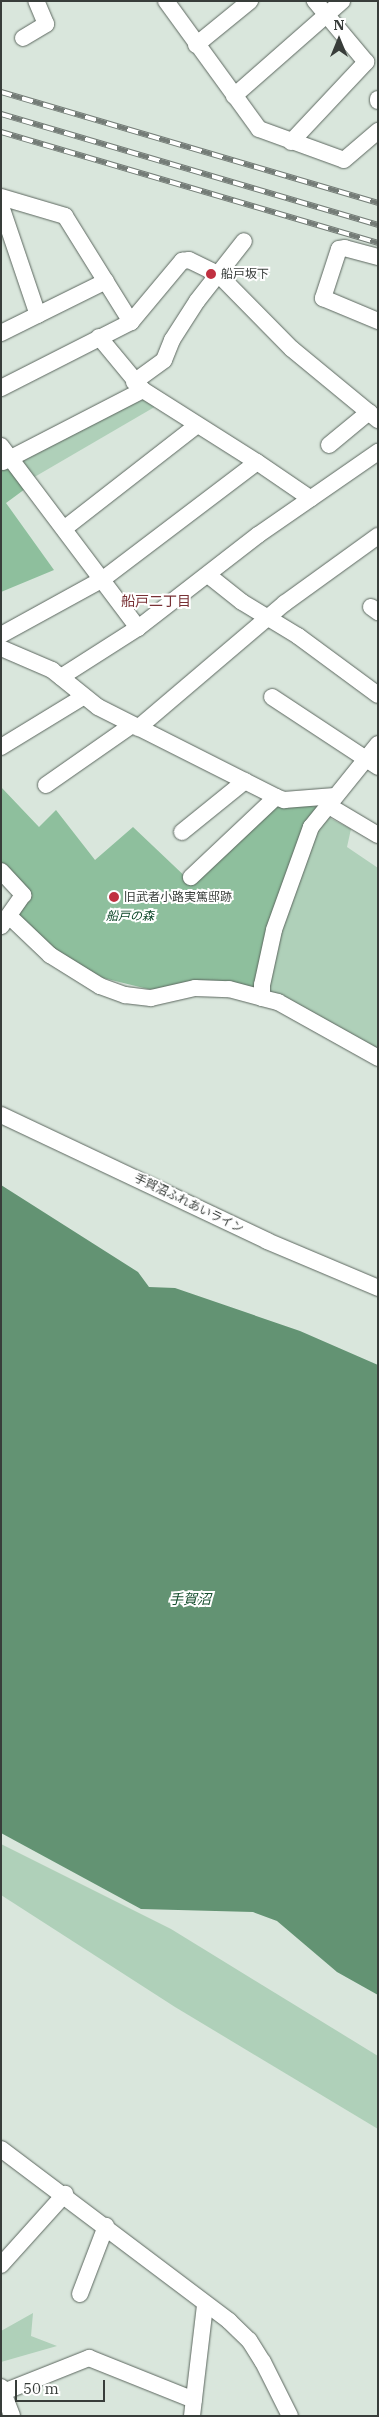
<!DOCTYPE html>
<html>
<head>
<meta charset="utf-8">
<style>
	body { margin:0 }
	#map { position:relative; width:379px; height:2417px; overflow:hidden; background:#d9e6dc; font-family:"IBM Plex Serif","Noto Sans JP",serif }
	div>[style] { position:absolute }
	.green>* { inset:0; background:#afd0b9 }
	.forest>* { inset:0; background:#8ebf9d }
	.water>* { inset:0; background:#639373 }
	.roads { filter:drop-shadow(0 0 1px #5c675f) drop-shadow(0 0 1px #5c675f) }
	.minor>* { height:16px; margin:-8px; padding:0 8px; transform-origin:8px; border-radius:8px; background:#fff }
	.rail>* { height:5.5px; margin-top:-2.75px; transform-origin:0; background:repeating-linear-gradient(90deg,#fff 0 11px,#747c77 0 22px); box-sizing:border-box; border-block:1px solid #747c77 }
	.dots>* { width:14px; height:14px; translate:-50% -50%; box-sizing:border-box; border:2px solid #fff; border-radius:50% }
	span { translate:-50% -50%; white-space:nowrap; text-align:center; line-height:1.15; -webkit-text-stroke:4px #fff; paint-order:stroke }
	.poi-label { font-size:12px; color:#383d3a }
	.left { translate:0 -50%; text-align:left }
	.park-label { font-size:12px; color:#0b4627; font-style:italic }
	.street-label { font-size:12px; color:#383d3a }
	.neighbourhood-label { font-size:14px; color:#783134 }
	.water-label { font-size:14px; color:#144d2d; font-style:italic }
	.frame { position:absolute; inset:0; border:2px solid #383d3a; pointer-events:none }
	.north { position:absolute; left:314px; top:15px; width:50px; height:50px; -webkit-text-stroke:4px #fff; paint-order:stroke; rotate:0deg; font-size:14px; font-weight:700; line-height:20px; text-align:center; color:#383d3a }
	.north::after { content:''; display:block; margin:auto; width:18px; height:22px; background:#383d3a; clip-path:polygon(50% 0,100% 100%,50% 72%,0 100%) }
	.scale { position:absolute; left:15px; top:2380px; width:90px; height:22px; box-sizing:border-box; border:2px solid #383d3a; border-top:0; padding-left:6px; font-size:15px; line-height:18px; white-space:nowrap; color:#383d3a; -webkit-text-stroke:4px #fff; paint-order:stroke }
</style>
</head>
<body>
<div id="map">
	<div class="green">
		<div style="clip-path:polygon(143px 394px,158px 405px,31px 479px,16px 460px)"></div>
		<div style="clip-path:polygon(328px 817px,351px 829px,347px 847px,378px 868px,378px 1052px,267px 995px,278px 931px,317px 830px)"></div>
		<div style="clip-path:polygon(1px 1844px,171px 1929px,378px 2056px,378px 2129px,175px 2007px,1px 1895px)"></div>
		<div style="clip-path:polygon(33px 2313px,31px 2336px,57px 2346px,1px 2362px,1px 2331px)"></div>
	</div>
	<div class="forest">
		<div style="clip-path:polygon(7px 467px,25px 489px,6px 503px,54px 570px,1px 592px,1px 469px)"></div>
		<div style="clip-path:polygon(1px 787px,39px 827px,56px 810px,95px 860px,133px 827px,192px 883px,279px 803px,322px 807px,254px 989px,148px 989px,103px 978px,56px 952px,17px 917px,28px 892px,1px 869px)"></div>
	</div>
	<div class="water">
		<div style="clip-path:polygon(1px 1185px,138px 1272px,149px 1287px,175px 1288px,300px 1331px,378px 1365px,378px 1995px,337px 1972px,277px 1921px,253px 1912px,141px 1909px,1px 1833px)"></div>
	</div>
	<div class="roads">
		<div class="minor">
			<div style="left:166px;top:1px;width:158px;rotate:54deg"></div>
			<div style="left:259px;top:129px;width:90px;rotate:20deg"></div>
			<div style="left:344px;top:160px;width:45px;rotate:-40.5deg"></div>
			<div style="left:23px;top:38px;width:27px;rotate:-31deg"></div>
			<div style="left:46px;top:24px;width:25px;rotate:-113deg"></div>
			<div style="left:196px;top:45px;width:70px;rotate:-39.2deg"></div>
			<div style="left:234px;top:96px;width:144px;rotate:-41.3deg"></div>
			<div style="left:378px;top:99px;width:2px;rotate:90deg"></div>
			<div style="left:291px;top:142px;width:110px;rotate:-46.8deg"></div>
			<div style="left:366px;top:62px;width:80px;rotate:-129.9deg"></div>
			<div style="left:1px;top:197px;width:67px;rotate:16.5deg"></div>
			<div style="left:65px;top:216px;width:125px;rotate:58.1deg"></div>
			<div style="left:1px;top:206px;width:115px;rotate:71.3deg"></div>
			<div style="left:378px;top:257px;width:34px;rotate:-165deg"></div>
			<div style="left:345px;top:248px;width:6px;rotate:171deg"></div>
			<div style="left:339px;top:249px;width:52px;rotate:108.1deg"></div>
			<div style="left:323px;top:298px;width:60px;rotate:22.7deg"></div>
			<div style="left:1px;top:333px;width:117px;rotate:-26.3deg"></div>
			<div style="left:99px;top:337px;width:69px;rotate:50.3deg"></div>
			<div style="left:143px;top:390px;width:135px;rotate:32.3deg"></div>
			<div style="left:134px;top:382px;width:37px;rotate:-36deg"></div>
			<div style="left:164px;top:360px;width:22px;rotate:-68deg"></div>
			<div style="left:172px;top:340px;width:46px;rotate:-57.3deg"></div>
			<div style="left:197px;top:301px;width:76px;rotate:-51.9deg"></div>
			<div style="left:1px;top:388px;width:146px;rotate:-26.9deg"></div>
			<div style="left:131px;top:322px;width:80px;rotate:-50.1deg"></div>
			<div style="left:182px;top:261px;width:7px;rotate:-8deg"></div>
			<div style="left:189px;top:260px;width:32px;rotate:26deg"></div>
			<div style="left:218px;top:274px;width:105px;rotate:45.4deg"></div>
			<div style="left:292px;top:349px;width:112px;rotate:39.5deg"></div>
			<div style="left:329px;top:445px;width:52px;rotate:-39.5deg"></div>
			<div style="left:1px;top:446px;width:228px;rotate:53deg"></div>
			<div style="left:3px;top:462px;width:157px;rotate:-27.2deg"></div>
			<div style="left:65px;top:528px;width:166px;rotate:-37.9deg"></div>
			<div style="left:208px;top:575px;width:43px;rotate:38.5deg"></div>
			<div style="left:242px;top:602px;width:66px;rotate:31.3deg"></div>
			<div style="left:298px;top:636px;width:99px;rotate:36.4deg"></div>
			<div style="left:371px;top:607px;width:9px;rotate:36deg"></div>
			<div style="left:1px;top:635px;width:116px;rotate:-28.8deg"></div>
			<div style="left:103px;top:579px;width:193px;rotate:-37.2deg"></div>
			<div style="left:257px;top:462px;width:65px;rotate:34.4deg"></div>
			<div style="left:1px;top:648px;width:56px;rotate:23.3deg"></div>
			<div style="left:52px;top:670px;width:59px;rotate:38.8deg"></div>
			<div style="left:98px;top:707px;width:199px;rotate:26.8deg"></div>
			<div style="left:276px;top:797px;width:117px;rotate:136.7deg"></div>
			<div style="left:61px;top:677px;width:91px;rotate:-32.5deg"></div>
			<div style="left:138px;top:628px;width:152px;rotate:-37.8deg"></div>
			<div style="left:258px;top:535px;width:146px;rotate:-34.7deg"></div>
			<div style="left:272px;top:697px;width:127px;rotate:33.4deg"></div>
			<div style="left:138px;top:728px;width:193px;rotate:-40.4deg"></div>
			<div style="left:285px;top:603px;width:115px;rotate:-35.8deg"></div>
			<div style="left:378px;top:744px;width:107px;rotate:128.9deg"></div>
			<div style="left:311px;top:827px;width:109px;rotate:109.8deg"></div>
			<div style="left:274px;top:930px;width:56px;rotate:102.3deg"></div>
			<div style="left:262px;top:985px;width:13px;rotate:90deg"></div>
			<div style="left:262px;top:998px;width:16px;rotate:14deg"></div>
			<div style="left:278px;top:1002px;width:115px;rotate:29.2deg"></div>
			<div style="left:1px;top:747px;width:96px;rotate:-31.4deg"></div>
			<div style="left:46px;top:785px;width:105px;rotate:-34.9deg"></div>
			<div style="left:276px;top:797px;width:9px;rotate:21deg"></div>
			<div style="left:284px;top:800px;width:51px;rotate:-4.5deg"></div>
			<div style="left:329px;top:806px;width:57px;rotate:30.6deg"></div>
			<div style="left:182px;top:832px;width:81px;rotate:-39deg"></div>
			<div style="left:1px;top:871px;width:33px;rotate:47deg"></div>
			<div style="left:23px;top:895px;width:38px;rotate:125deg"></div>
			<div style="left:9px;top:916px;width:57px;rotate:43.6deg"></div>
			<div style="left:50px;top:955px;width:59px;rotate:31.8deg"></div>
			<div style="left:100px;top:986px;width:27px;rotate:20deg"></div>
			<div style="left:125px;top:995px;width:26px;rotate:7deg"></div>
			<div style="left:151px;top:998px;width:45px;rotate:-12.8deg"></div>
			<div style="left:195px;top:988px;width:34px;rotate:2deg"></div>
			<div style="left:229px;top:989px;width:34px;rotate:15deg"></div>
			<div style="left:1px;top:1115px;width:294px;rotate:25.3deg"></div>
			<div style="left:267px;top:1241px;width:121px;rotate:22.9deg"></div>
			<div style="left:1px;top:2149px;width:286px;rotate:37deg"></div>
			<div style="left:229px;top:2321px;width:28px;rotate:44deg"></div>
			<div style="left:249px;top:2340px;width:26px;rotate:58deg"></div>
			<div style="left:263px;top:2362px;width:60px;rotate:63.4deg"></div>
			<div style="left:1px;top:2265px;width:96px;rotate:-48deg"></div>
			<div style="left:80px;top:2294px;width:73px;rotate:-69.1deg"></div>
			<div style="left:1px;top:2387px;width:31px;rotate:69deg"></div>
			<div style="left:1px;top:2393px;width:95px;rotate:-21.7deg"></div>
			<div style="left:89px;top:2358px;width:113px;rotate:21.8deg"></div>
			<div style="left:192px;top:2416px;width:112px;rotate:-83.3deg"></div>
		</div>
	</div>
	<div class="rail">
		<div style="left:1px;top:92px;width:393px;rotate:16.4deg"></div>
		<div style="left:1px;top:114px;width:393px;rotate:16.4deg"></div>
		<div style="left:1px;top:132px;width:393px;rotate:16.4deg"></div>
	</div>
	<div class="dots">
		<div style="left:211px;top:274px;background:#c03040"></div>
		<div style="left:114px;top:897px;background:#c03040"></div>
	</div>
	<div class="poi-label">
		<span class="left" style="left:221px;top:274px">船戸坂下</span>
		<span class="left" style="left:124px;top:897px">旧武者小路実篤邸跡</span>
	</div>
	<div class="park-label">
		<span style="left:130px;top:916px">船戸の森</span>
	</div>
	<div class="street-label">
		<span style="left:189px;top:1203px;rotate:26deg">手賀沼ふれあいライン</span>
	</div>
	<div class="neighbourhood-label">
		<span style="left:156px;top:601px">船戸二丁目</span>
	</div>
	<div class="water-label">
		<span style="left:190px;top:1599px">手賀沼</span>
	</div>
	<div class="frame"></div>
	<div class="north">N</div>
	<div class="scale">50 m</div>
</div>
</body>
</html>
